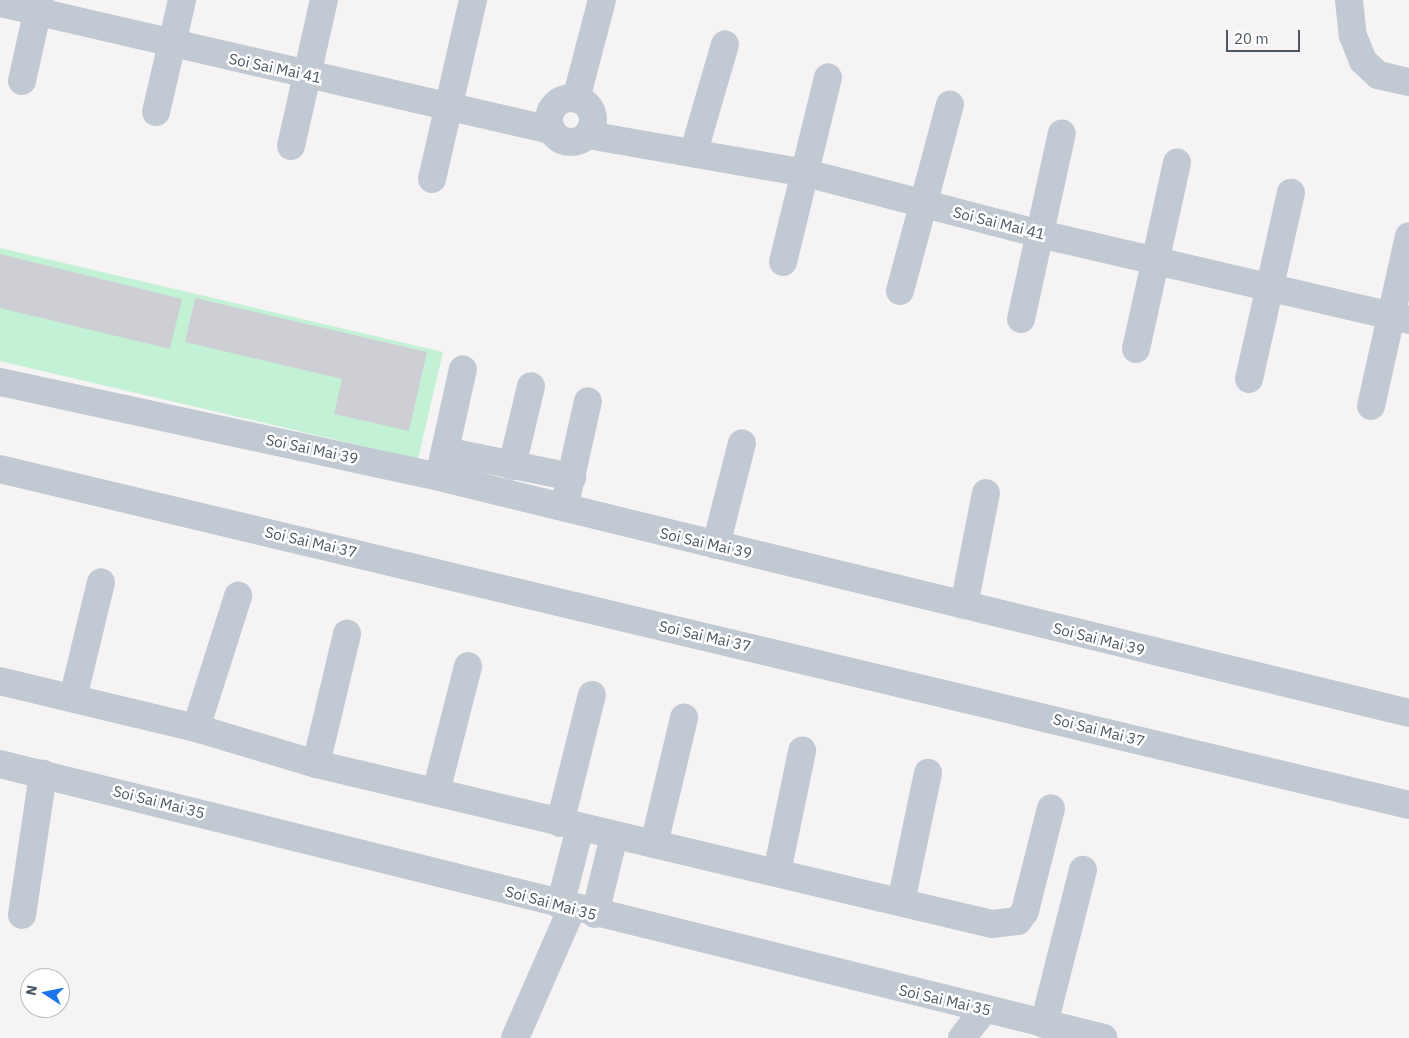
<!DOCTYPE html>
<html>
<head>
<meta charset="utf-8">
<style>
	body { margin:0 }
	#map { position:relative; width:1409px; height:1038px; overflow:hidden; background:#f5f3f3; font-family:"IBM Plex Sans",sans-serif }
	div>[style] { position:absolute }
	.green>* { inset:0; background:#c3f1d5 }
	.building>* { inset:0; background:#cdcfd5 }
	.minor>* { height:28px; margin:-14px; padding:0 14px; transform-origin:14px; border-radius:14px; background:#c1cad2 }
	.minor>.ring { margin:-14px; padding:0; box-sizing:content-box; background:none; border:28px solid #c1cad2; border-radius:50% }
	span { translate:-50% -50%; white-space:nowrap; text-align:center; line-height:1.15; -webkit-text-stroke:5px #fff; paint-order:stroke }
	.street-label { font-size:15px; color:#4a5661 }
	.north { position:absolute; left:20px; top:968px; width:50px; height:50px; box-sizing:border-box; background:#fff; border:1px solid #b7bbc0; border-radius:50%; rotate:281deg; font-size:14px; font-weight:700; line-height:20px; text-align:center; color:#4a5661 }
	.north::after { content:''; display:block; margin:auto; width:18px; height:22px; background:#1a73e8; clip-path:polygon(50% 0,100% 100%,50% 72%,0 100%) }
	.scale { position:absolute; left:1226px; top:30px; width:74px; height:22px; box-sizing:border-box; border:2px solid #4a5661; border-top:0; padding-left:6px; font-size:15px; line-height:18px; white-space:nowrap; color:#4a5661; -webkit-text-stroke:4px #fff; paint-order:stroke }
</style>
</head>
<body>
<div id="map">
	<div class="green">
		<div style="clip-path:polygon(0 248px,443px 352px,418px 459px,0 361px)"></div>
	</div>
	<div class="building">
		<div style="clip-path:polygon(0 254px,182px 299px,170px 349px,0 308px)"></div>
		<div style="clip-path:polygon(195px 298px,427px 352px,409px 431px,334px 414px,342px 379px,185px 342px)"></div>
	</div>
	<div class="minor">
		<div style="left:1349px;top:0;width:36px;rotate:84deg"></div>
		<div style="left:1353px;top:36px;width:27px;rotate:68deg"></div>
		<div style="left:1363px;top:61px;width:21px;rotate:43deg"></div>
		<div style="left:1378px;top:75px;width:32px;rotate:13deg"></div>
		<div style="left:0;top:3px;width:565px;rotate:12.98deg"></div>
		<div style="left:22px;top:81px;width:83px;rotate:-77.5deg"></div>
		<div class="ring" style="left:549px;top:98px;width:16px;height:16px"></div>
		<div style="left:576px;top:99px;width:102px;rotate:-75.3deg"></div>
		<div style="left:156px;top:112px;width:115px;rotate:-76.9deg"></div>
		<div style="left:588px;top:135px;width:221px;rotate:9.9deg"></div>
		<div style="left:806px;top:173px;width:242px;rotate:14.6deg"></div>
		<div style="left:1040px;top:234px;width:379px;rotate:13.1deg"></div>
		<div style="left:291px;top:146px;width:150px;rotate:-77.3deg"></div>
		<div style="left:694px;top:151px;width:111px;rotate:-73.8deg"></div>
		<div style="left:432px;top:179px;width:184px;rotate:-77.1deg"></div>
		<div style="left:783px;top:262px;width:190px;rotate:-76.3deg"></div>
		<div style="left:900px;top:291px;width:193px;rotate:-75deg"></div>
		<div style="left:1021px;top:319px;width:190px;rotate:-77.6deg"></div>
		<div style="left:1136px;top:349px;width:191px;rotate:-77.6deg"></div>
		<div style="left:1249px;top:379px;width:191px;rotate:-77.3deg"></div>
		<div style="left:0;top:382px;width:449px;rotate:12.2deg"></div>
		<div style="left:439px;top:477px;width:998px;rotate:13.67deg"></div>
		<div style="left:1371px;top:406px;width:174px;rotate:-77.4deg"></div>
		<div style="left:445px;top:451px;width:130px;rotate:11.6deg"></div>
		<div style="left:512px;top:466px;width:82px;rotate:-76.6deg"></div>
		<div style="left:441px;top:468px;width:101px;rotate:-77.5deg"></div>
		<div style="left:0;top:469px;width:1449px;rotate:13.41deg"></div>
		<div style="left:567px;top:495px;width:96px;rotate:-77.4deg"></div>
		<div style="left:716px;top:545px;width:105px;rotate:-75.7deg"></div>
		<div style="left:964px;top:605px;width:114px;rotate:-78.9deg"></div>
		<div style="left:0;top:681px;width:202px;rotate:13.5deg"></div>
		<div style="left:196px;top:728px;width:125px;rotate:16.7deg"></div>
		<div style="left:316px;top:764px;width:695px;rotate:13.32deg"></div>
		<div style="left:992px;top:924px;width:26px;rotate:-7deg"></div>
		<div style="left:1018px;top:921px;width:12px;rotate:-55deg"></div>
		<div style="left:1025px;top:911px;width:106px;rotate:-75.8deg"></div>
		<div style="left:73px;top:698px;width:119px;rotate:-76.4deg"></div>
		<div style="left:196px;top:728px;width:139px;rotate:-72.3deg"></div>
		<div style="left:0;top:764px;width:1137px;rotate:13.94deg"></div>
		<div style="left:316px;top:764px;width:134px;rotate:-76.6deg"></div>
		<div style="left:436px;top:792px;width:130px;rotate:-75.7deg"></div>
		<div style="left:560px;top:823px;width:132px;rotate:-76deg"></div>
		<div style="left:654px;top:844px;width:130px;rotate:-76.6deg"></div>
		<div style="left:777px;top:872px;width:124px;rotate:-78.3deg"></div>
		<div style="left:901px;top:902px;width:132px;rotate:-78.2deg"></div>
		<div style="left:560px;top:905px;width:80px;rotate:-75.4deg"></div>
		<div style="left:595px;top:914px;width:80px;rotate:-76.3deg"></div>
		<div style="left:22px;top:915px;width:143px;rotate:-81.5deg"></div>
		<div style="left:1044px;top:1024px;width:159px;rotate:-75.8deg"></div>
		<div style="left:515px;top:1038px;width:142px;rotate:-66.3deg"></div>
		<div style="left:962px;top:1038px;width:37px;rotate:-52deg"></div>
	</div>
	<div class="street-label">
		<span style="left:275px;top:68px;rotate:12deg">Soi Sai Mai 41</span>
		<span style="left:999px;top:223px;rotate:14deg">Soi Sai Mai 41</span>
		<span style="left:312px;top:449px;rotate:12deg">Soi Sai Mai 39</span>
		<span style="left:311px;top:542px;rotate:13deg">Soi Sai Mai 37</span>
		<span style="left:706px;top:543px;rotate:13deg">Soi Sai Mai 39</span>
		<span style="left:705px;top:636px;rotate:13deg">Soi Sai Mai 37</span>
		<span style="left:1099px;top:639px;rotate:14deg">Soi Sai Mai 39</span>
		<span style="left:1099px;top:730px;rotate:14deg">Soi Sai Mai 37</span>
		<span style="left:159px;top:802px;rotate:14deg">Soi Sai Mai 35</span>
		<span style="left:551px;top:903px;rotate:15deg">Soi Sai Mai 35</span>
		<span style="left:945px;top:1000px;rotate:13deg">Soi Sai Mai 35</span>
	</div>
	<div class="north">N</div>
	<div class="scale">20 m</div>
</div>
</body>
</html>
